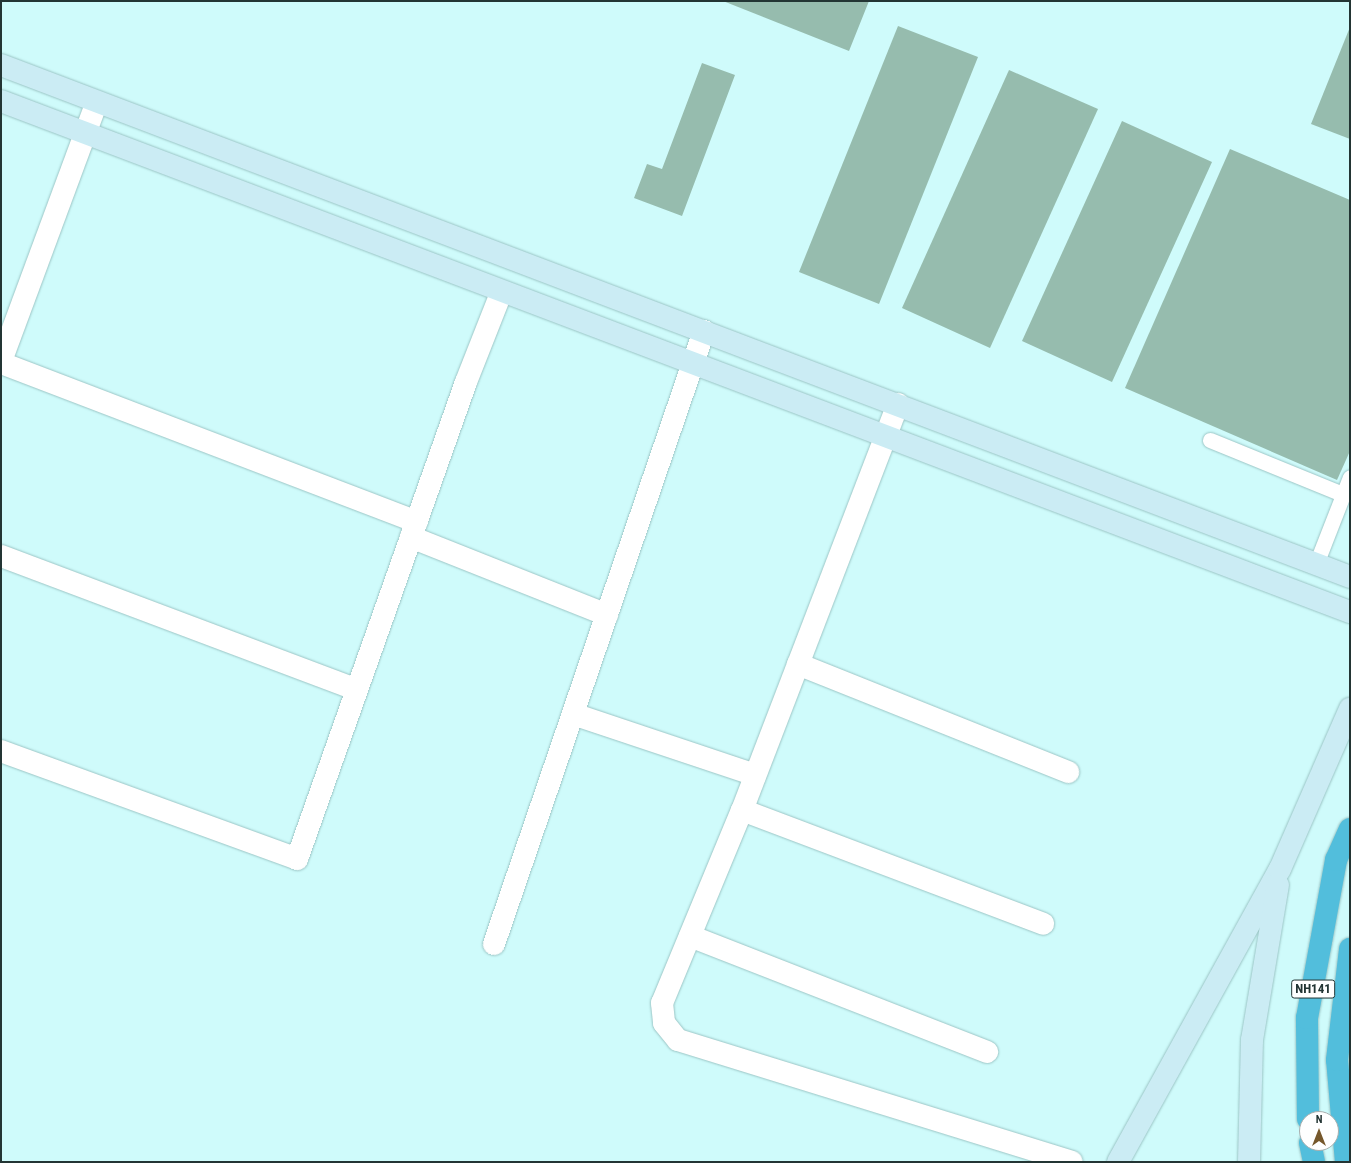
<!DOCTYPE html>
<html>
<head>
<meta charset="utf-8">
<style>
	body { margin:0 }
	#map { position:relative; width:1351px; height:1163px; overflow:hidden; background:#cffbfb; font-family:"Roboto Condensed",sans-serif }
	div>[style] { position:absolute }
	.building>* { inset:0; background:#96bcae }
	.roads { filter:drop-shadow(0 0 1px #9bc5c5) drop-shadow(0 0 1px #9bc5c5) }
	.lane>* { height:15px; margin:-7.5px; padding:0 7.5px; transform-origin:7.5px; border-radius:7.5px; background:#fff }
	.street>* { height:22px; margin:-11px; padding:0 11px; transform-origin:11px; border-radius:11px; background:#fff }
	.secondary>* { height:22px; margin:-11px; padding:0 11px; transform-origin:11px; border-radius:11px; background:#cbecf4 }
	.highway>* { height:22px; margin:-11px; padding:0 11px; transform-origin:11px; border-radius:11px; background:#52bedc }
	span { translate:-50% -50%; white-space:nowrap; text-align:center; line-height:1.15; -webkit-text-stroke:3px #fff; paint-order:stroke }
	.shield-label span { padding:1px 3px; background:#fff; border:1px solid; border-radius:3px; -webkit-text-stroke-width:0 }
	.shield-label { font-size:13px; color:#233534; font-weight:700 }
	.frame { position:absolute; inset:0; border:2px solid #233534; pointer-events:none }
	.north { position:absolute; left:1299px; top:1111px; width:40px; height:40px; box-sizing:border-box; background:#fff; border:1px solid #a7aeae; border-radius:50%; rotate:0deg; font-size:11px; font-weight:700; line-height:16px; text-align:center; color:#233534 }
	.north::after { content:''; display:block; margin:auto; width:14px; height:18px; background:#76582c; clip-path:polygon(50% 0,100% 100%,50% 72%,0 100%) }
</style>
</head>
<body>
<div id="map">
	<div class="building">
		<div style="clip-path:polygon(723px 1px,869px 1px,849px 51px)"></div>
		<div style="clip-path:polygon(898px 26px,978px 57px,879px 304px,799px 272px)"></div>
		<div style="clip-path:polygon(1350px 27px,1350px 139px,1311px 124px)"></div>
		<div style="clip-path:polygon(702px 63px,735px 75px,682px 216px,634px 198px,647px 164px,662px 169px)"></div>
		<div style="clip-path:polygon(1009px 70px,1098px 109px,990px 348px,902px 308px)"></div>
		<div style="clip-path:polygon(1122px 121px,1212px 162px,1112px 382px,1022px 341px)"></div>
		<div style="clip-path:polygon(1230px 149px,1350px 200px,1350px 451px,1337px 480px,1125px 388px)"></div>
	</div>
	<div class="roads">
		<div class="lane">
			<div style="left:1210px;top:440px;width:143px;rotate:22.2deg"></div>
			<div style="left:1316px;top:564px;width:93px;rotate:-68.7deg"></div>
		</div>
		<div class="street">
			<div style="left:1px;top:361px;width:276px;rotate:-69.7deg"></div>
			<div style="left:1px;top:363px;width:445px;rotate:20.9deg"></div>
			<div style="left:898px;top:404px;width:435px;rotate:111deg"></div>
			<div style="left:742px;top:810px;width:209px;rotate:112.5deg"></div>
			<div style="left:662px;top:1003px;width:20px;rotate:84deg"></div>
			<div style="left:664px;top:1023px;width:22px;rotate:51deg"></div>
			<div style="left:678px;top:1040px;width:412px;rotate:17.2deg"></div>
			<div style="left:411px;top:537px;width:211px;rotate:21.7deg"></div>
			<div style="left:1px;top:556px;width:380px;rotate:20.6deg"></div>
			<div style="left:798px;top:664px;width:291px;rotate:21.8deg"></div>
			<div style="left:573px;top:714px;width:192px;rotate:18.5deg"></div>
			<div style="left:1px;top:751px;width:315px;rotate:20deg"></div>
			<div style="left:297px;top:859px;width:506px;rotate:-70.49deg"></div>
			<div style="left:466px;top:382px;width:96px;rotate:-68.5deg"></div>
			<div style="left:742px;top:810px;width:322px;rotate:20.7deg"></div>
			<div style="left:690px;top:936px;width:319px;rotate:21.3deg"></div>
			<div style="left:494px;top:944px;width:648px;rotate:-71.09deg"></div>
		</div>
		<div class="secondary">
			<div style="left:1px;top:65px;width:1443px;rotate:20.78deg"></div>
			<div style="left:1px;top:101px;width:1443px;rotate:20.75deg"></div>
			<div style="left:1118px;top:1162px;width:335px;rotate:-61.1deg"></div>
			<div style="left:1280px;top:869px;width:175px;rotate:-66.4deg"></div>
			<div style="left:1249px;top:1162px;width:122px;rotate:-88.6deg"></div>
			<div style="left:1252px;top:1040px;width:157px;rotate:-80.5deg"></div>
		</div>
		<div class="highway">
			<div style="left:1308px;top:1119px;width:101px;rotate:-90.6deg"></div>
			<div style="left:1307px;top:1018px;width:161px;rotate:-79.6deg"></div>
			<div style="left:1336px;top:860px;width:34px;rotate:-66deg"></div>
			<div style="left:1310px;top:1143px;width:19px;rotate:78deg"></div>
			<div style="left:1346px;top:1162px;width:102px;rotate:-95deg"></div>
			<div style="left:1337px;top:1060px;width:112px;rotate:-83.3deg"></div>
		</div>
	</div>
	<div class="shield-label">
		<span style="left:1313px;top:989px">NH141</span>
	</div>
	<div class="frame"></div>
	<div class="north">N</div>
</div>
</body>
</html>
